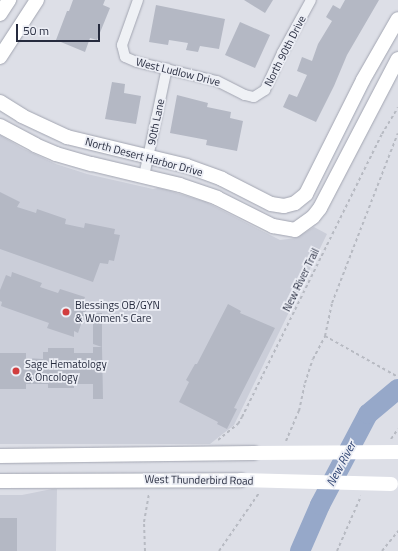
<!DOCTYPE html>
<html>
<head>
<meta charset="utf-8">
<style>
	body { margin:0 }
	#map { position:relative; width:398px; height:551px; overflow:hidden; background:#dddfe7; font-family:"Titillium Web",sans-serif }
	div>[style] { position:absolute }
	.built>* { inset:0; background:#cbced9 }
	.river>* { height:20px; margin:-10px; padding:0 10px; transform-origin:10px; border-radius:10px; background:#96a8c9 }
	.building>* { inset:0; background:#b4b8c4 }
	.path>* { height:2px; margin-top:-1px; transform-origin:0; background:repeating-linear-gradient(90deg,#b7bac2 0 3px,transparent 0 6px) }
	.roads { filter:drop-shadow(0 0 1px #a2a5b1) drop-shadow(0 0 1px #a2a5b1) }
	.street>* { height:10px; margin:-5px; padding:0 5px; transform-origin:5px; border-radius:5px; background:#eff1f5 }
	.secondary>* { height:14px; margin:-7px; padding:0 7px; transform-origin:7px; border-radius:7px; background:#fff }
	.secondary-bridge>* { height:14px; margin:-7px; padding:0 7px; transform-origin:7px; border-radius:7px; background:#fff }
	.dots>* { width:11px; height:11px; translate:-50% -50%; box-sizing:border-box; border:2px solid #eceef5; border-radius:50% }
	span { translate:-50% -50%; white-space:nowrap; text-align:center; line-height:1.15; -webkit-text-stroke:3.5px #eceef5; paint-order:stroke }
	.street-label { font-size:11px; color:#262b3e }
	.poi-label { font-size:11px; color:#262b3e }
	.left { translate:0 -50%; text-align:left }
	.water-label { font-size:12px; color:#2f4473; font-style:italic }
	.scale { position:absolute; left:16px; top:24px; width:84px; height:18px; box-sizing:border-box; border:2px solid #262b3e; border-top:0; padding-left:5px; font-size:12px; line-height:14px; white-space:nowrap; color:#262b3e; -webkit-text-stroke:3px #eceef5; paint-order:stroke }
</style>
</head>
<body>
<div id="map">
	<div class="built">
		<div style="clip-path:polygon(0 135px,22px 148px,56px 164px,87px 174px,153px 189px,158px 188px,167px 190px,206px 202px,280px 240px,296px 238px,314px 227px,327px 234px,234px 425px,210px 444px,0 444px)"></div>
		<div style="clip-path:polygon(52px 489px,57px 489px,56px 551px,0 551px,0 495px,22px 495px)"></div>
	</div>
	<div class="river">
		<div style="left:300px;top:551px;width:50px;rotate:-66.5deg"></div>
		<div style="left:320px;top:505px;width:103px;rotate:-62.2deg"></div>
		<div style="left:368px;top:414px;width:39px;rotate:-40deg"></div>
	</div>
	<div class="building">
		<div style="clip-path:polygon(73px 0,105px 0,103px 5px,110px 8px,97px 40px,90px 38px,85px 52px,56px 40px,67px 11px,69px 11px)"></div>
		<div style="clip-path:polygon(244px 0,273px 0,265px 13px)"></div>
		<div style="clip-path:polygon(345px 0,379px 0,347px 55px,334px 86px,316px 122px,283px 107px,289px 94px,297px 97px,307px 75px,297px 71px,302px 57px,312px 61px,318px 44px,332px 21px,326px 17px,333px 5px,340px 9px)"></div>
		<div style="clip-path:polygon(156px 5px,225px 19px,219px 49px,200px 46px,198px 52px,186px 50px,188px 43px,169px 40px,168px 45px,149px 42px)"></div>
		<div style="clip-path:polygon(240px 22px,270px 35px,255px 68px,225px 55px)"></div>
		<div style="clip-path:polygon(112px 82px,125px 84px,124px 93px,141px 96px,136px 124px,105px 119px)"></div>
		<div style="clip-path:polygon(177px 95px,208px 103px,207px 107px,231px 112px,230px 118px,243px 121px,237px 151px,206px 145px,207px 140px,170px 133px)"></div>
		<div style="clip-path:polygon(0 192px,20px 202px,17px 207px,36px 213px,37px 209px,66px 219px,65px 224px,84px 228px,85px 223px,115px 229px,114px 234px,120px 235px,114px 261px,109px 260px,108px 264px,100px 263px,93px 282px,0 249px)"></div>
		<div style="clip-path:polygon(12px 272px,42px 283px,40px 287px,58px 293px,60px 289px,85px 297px,83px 302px,88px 304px,78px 333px,74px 331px,74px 337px,47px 328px,49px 323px,1px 306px,2px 302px,0 301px,0 290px,6px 275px,11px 277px)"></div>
		<div style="clip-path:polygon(228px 304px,241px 311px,240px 313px,275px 328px,234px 408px,237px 409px,227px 429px,217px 424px,218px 422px,179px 402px,189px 382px,186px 380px,195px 364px,197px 364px)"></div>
		<div style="clip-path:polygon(93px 313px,102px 313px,102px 347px,93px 344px)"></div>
		<div style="clip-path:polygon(93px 347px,102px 347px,103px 399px,93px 399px,93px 384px,74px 384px,74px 388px,48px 388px,48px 384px,26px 384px,26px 389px,0 389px,0 353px,26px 353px,26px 358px,43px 359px,43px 352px,48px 352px,48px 348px,74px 348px,74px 353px,93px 353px)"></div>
		<div style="clip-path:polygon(0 518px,17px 518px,17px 551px,0 551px)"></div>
	</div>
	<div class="path">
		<div style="left:325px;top:336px;width:84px;rotate:29.3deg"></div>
		<div style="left:391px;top:439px;width:12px;rotate:-55deg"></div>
		<div style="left:218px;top:440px;width:26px;rotate:-39deg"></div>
		<div style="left:238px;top:424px;width:8px;rotate:-60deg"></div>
		<div style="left:242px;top:417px;width:316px;rotate:-63.7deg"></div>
		<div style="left:382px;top:134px;width:31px;rotate:-59deg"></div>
		<div style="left:286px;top:441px;width:33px;rotate:-67deg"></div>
		<div style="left:299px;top:411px;width:29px;rotate:-78deg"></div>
		<div style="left:305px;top:383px;width:25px;rotate:-72deg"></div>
		<div style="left:313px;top:359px;width:26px;rotate:-62deg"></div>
		<div style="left:325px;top:336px;width:34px;rotate:-78deg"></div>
		<div style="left:332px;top:303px;width:182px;rotate:-68.8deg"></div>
		<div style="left:145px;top:551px;width:29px;rotate:-92deg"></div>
		<div style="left:144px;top:522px;width:29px;rotate:-80deg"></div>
		<div style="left:219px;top:551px;width:70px;rotate:-55.4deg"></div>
		<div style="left:337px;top:551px;width:60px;rotate:-66.4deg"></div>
		<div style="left:382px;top:551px;width:26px;rotate:-51deg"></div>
	</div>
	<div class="roads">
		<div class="street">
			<div style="left:138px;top:0;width:48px;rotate:109.6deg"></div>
			<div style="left:122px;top:45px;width:12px;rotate:76deg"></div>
			<div style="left:125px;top:57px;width:13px;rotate:23deg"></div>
			<div style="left:137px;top:62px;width:82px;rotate:13.4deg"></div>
			<div style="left:217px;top:81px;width:31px;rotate:27deg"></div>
			<div style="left:245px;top:95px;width:9px;rotate:13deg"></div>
			<div style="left:254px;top:97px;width:13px;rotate:-32deg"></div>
			<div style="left:265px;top:90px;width:41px;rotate:-65.3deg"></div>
			<div style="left:282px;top:53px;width:60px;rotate:-61.3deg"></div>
			<div style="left:144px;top:176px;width:110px;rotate:-78deg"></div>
		</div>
		<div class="secondary">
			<div style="left:0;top:14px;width:17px;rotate:-57deg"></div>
			<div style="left:0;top:57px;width:68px;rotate:-57deg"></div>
			<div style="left:0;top:102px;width:26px;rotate:32deg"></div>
			<div style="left:22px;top:116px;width:50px;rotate:25deg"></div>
			<div style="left:67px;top:137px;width:123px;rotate:13.6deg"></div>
			<div style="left:187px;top:166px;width:37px;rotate:20deg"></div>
			<div style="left:222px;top:179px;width:55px;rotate:27deg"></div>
			<div style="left:271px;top:204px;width:13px;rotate:9deg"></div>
			<div style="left:284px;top:206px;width:11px;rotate:-15deg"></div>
			<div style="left:295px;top:203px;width:14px;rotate:-39deg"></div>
			<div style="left:306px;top:194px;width:127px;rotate:-63.4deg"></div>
			<div style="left:363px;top:80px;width:70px;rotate:-60.2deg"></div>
			<div style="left:0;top:126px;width:40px;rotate:28deg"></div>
			<div style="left:35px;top:145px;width:23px;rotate:23deg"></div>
			<div style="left:56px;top:154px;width:37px;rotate:16deg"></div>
			<div style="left:92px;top:164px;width:90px;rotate:13.4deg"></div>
			<div style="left:180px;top:185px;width:39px;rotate:19deg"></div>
			<div style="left:217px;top:198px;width:63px;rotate:26.6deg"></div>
			<div style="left:273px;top:226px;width:22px;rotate:10deg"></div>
			<div style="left:295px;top:230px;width:22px;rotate:-36deg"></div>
			<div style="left:313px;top:217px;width:11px;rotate:-52deg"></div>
			<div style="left:320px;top:208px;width:168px;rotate:-62.4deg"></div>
			<div style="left:0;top:456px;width:254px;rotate:-0.7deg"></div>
			<div style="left:0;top:481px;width:241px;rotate:-0.2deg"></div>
		</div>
	</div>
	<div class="secondary-bridge">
		<div style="left:254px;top:453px;width:144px;rotate:-0.4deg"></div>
		<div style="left:241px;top:480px;width:150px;rotate:1.5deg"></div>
	</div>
	<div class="dots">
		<div style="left:66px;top:312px;background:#d13d3e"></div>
		<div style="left:16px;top:371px;background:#d13d3e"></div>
	</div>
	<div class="street-label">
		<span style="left:285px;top:51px;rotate:-63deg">North 90th Drive</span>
		<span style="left:178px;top:72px;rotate:14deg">West Ludlow Drive</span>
		<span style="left:156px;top:122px;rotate:-78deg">90th Lane</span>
		<span style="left:144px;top:157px;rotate:15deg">North Desert Harbor Drive</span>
		<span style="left:301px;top:280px;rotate:-64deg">New River Trail</span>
		<span style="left:199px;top:480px;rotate:1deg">West Thunderbird Road</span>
	</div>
	<div class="poi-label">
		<span class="left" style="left:75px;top:312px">Blessings OB/GYN<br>&amp; Women's Care</span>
		<span class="left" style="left:25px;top:371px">Sage Hematology<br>&amp; Oncology</span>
	</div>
	<div class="water-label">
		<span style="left:341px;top:464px;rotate:-62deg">New River</span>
	</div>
	<div class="scale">50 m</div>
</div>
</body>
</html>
